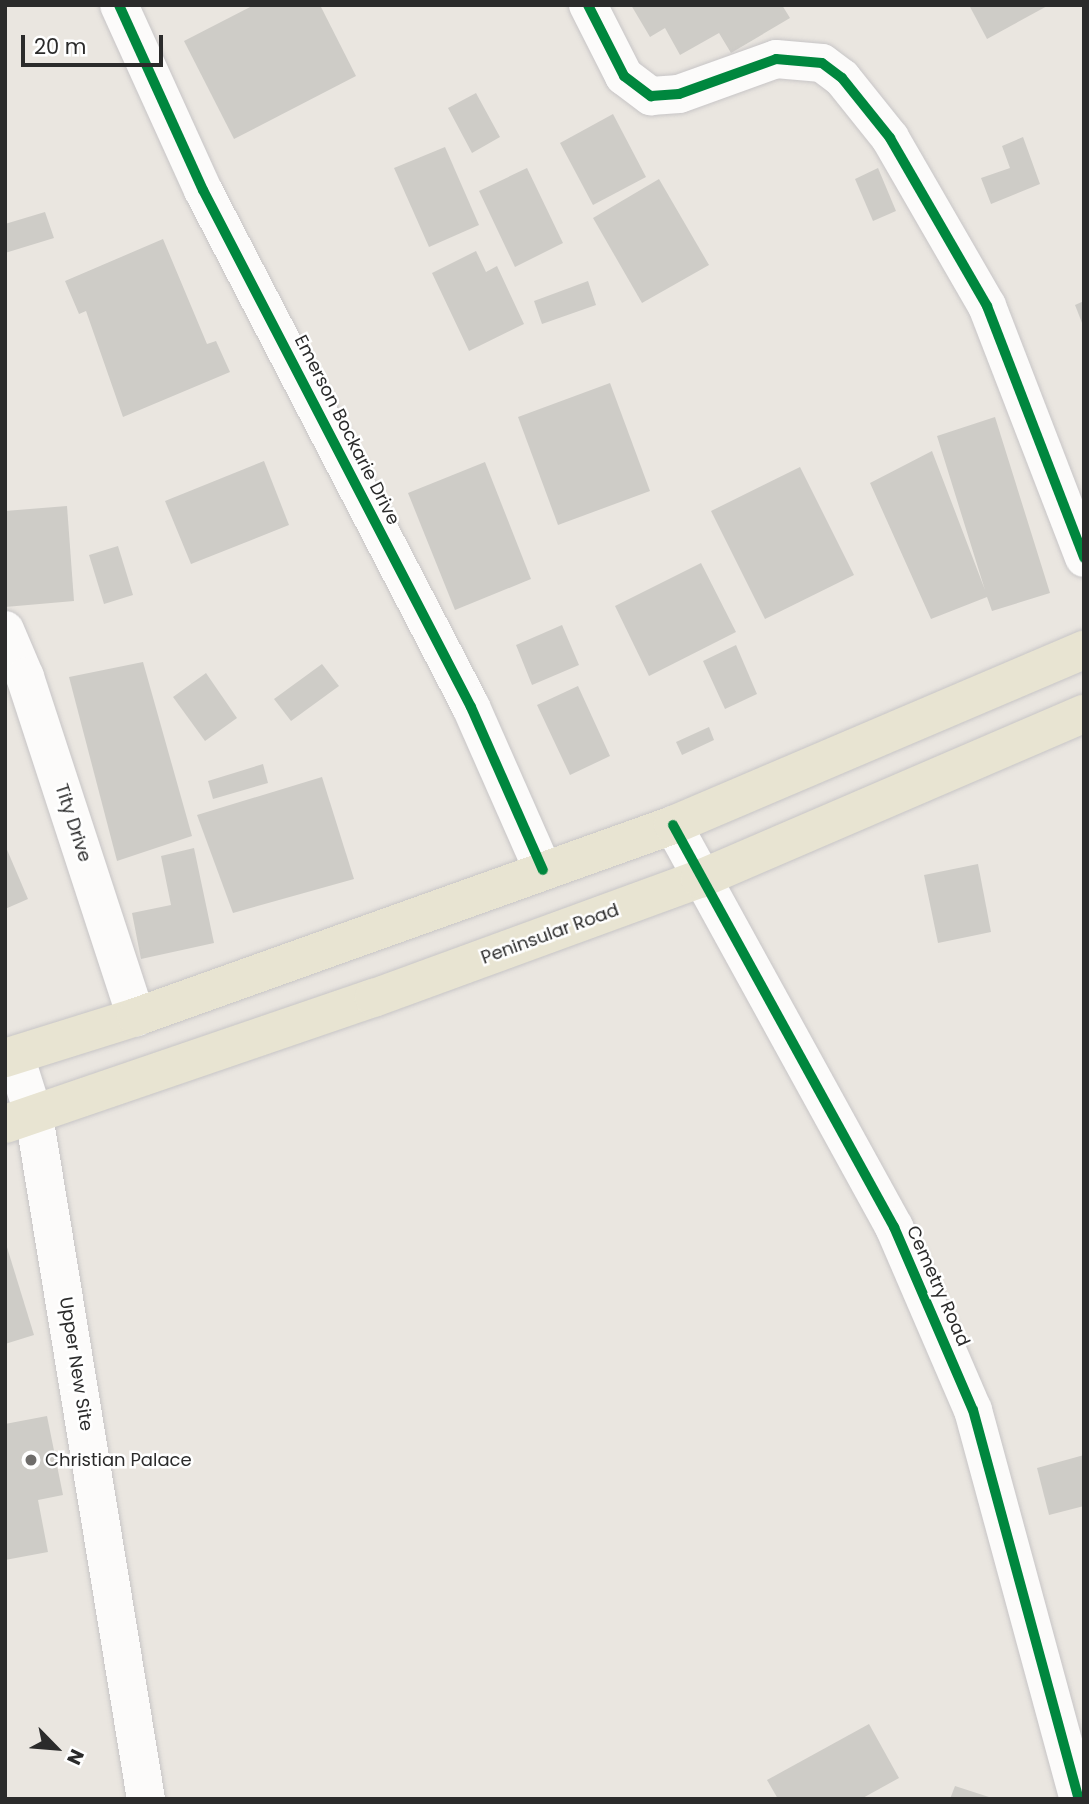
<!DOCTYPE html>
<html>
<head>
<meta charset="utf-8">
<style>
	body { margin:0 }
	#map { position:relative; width:1089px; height:1804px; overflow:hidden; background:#eae6e0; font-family:Poppins,sans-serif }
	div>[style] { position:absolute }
	.building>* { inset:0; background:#ceccc7 }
	.roads { filter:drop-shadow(0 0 2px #c7c5c6) drop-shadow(0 0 2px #c7c5c6) }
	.street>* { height:38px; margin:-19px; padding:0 19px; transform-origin:19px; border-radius:19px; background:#fcfbfa }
	.secondary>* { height:38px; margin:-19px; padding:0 19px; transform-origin:19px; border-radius:19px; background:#fcfbfa }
	.primary>* { height:38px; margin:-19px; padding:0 19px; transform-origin:19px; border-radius:19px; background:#e8e4d2 }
	.cycleway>* { height:10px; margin:-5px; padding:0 5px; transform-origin:5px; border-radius:5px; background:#00873e }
	.dots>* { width:19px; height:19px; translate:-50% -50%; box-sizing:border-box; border:4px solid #fff; border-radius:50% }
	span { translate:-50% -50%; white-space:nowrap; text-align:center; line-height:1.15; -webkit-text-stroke:5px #fff; paint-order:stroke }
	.street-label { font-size:18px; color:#2b2b2b }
	.poi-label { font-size:18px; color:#2b2b2b }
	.left { translate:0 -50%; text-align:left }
	.frame { position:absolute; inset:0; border:7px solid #2b2b2b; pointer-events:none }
	.north { position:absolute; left:21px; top:1713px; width:70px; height:70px; -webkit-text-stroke:5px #fff; paint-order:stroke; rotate:115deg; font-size:19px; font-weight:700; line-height:28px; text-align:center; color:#2b2b2b }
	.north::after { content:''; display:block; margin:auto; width:24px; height:32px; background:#2b2b2b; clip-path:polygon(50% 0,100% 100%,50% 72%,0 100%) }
	.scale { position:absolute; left:21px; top:35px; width:142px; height:32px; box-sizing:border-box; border:4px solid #2b2b2b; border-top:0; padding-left:9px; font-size:21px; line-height:24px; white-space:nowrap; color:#2b2b2b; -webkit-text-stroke:5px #fff; paint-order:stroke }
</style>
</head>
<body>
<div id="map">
	<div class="building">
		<div style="clip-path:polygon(254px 5px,320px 5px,356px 76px,234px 139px,184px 41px)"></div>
		<div style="clip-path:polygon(631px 5px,782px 5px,790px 18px,731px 53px,719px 33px,680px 55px,665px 28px,650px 37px)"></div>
		<div style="clip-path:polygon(969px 5px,1049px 5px,987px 39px)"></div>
		<div style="clip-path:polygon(476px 93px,500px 137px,472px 153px,448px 108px)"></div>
		<div style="clip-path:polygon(613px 114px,646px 177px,593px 205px,560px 143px)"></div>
		<div style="clip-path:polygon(1023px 137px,1040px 184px,991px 204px,981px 178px,1010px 168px,1002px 146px)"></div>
		<div style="clip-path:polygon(445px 147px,479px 225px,429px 247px,394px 168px)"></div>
		<div style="clip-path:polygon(527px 168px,563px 243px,515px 267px,479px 191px)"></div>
		<div style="clip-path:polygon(878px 168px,896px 211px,873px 221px,855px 179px)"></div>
		<div style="clip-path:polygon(659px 179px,709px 265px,642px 303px,593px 218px)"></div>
		<div style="clip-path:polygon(45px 212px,54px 238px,5px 253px,5px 224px)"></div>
		<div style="clip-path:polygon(163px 239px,207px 344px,216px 341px,230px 372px,123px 417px,86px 311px,79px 314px,65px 281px)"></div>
		<div style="clip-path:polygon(476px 251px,486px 272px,497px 266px,524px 324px,469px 351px,432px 273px)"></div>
		<div style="clip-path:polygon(588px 281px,596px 305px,542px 324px,534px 301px)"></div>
		<div style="clip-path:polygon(1084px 301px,1084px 328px,1075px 305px)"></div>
		<div style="clip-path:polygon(610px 383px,650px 491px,558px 525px,518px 417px)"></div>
		<div style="clip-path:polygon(995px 417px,1050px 593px,992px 611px,987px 597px,931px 619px,870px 483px,932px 451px,985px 590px,937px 436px)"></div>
		<div style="clip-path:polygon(264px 461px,289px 525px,191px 564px,165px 501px)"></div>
		<div style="clip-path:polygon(485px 462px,531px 579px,455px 610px,408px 493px)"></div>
		<div style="clip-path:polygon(800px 467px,854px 575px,765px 619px,711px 511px)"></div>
		<div style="clip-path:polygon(67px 506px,74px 601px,5px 607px,5px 511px)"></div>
		<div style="clip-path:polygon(118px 546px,133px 595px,104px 604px,89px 555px)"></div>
		<div style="clip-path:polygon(701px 563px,736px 632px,649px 676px,615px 606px)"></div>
		<div style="clip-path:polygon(562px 625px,579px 665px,532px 685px,516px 645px)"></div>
		<div style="clip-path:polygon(736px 645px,757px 694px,725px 709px,703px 661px)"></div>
		<div style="clip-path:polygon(143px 662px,192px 836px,117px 861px,69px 677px)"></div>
		<div style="clip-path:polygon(322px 664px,339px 686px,291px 721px,274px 699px)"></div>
		<div style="clip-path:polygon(206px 673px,237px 718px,205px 741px,173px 697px)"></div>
		<div style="clip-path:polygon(578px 686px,610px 756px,570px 775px,537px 705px)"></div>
		<div style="clip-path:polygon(709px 727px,714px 740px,682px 755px,676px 742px)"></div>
		<div style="clip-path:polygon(263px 764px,268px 783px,213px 799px,208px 781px)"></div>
		<div style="clip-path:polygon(322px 777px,354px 879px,233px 913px,197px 815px)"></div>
		<div style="clip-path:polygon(5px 845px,28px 899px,5px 909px)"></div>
		<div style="clip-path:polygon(194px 848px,214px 943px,141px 959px,132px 913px,171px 905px,161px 856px)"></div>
		<div style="clip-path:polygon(978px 864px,991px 932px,938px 943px,924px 875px)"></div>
		<div style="clip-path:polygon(6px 1244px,34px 1335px,5px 1344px,5px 1245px)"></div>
		<div style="clip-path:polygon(47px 1416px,63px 1495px,38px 1500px,48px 1552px,5px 1560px,5px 1424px)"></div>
		<div style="clip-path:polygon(1084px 1455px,1084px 1506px,1049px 1515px,1037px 1468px)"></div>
		<div style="clip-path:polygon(869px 1724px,899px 1778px,861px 1799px,778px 1799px,767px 1780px)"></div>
		<div style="clip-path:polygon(955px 1786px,992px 1798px,992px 1799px,950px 1799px)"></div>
	</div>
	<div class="roads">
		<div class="street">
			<div style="left:119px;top:5px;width:203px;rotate:65.6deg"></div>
			<div style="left:203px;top:190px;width:582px;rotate:62.6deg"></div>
			<div style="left:471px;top:707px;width:178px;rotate:66.2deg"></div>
			<div style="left:588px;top:5px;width:80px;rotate:63.1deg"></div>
			<div style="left:624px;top:76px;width:34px;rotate:37deg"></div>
			<div style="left:651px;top:96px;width:28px;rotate:-4deg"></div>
			<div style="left:679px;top:94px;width:103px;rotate:-19.8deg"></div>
			<div style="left:776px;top:59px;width:46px;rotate:5deg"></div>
			<div style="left:822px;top:63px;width:25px;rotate:37deg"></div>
			<div style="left:842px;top:78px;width:77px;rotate:51.3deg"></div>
			<div style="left:890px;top:138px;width:194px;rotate:60deg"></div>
			<div style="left:987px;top:306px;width:270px;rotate:68.9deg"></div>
			<div style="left:5px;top:630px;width:51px;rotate:66.9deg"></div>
			<div style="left:25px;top:677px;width:358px;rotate:71.9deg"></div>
			<div style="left:15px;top:1056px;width:63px;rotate:72.4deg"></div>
			<div style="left:34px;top:1116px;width:692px;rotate:80.69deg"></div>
		</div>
		<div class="secondary">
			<div style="left:673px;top:825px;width:459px;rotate:61.2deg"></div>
			<div style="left:894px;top:1227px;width:199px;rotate:66.7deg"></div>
			<div style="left:973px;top:1410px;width:403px;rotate:74.8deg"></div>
		</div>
		<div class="primary">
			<div style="left:5px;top:1058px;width:137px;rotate:-17.4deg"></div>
			<div style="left:136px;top:1017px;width:570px;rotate:-19.67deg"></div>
			<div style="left:673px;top:825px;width:447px;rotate:-23.1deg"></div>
			<div style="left:5px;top:1124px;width:390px;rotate:-18.9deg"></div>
			<div style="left:374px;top:998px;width:347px;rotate:-20.1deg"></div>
			<div style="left:700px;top:879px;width:418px;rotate:-23.3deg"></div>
		</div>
	</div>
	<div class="cycleway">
		<div style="left:119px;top:5px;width:203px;rotate:65.6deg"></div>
		<div style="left:203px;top:190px;width:582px;rotate:62.6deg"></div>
		<div style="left:471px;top:707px;width:178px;rotate:66.2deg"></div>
		<div style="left:588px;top:5px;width:80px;rotate:63.1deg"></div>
		<div style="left:624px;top:76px;width:34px;rotate:37deg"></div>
		<div style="left:651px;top:96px;width:28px;rotate:-4deg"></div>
		<div style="left:679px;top:94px;width:103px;rotate:-19.8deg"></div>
		<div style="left:776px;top:59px;width:46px;rotate:5deg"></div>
		<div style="left:822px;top:63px;width:25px;rotate:37deg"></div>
		<div style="left:842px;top:78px;width:77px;rotate:51.3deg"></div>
		<div style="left:890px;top:138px;width:194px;rotate:60deg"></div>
		<div style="left:987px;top:306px;width:270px;rotate:68.9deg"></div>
		<div style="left:673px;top:825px;width:459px;rotate:61.2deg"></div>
		<div style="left:894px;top:1227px;width:199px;rotate:66.7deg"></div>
		<div style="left:973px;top:1410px;width:403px;rotate:74.8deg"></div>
	</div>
	<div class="dots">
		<div style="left:31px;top:1460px;background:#6e6c6a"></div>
	</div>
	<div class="street-label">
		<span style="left:347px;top:430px;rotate:63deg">Emerson Bockarie Drive</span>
		<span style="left:73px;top:823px;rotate:72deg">Tity Drive</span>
		<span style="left:550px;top:934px;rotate:-20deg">Peninsular Road</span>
		<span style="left:938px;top:1286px;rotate:66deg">Cemetry Road</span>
		<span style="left:76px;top:1364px;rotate:81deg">Upper New Site</span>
	</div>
	<div class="poi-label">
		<span class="left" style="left:45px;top:1460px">Christian Palace</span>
	</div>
	<div class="frame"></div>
	<div class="north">N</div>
	<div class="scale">20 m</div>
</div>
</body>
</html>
